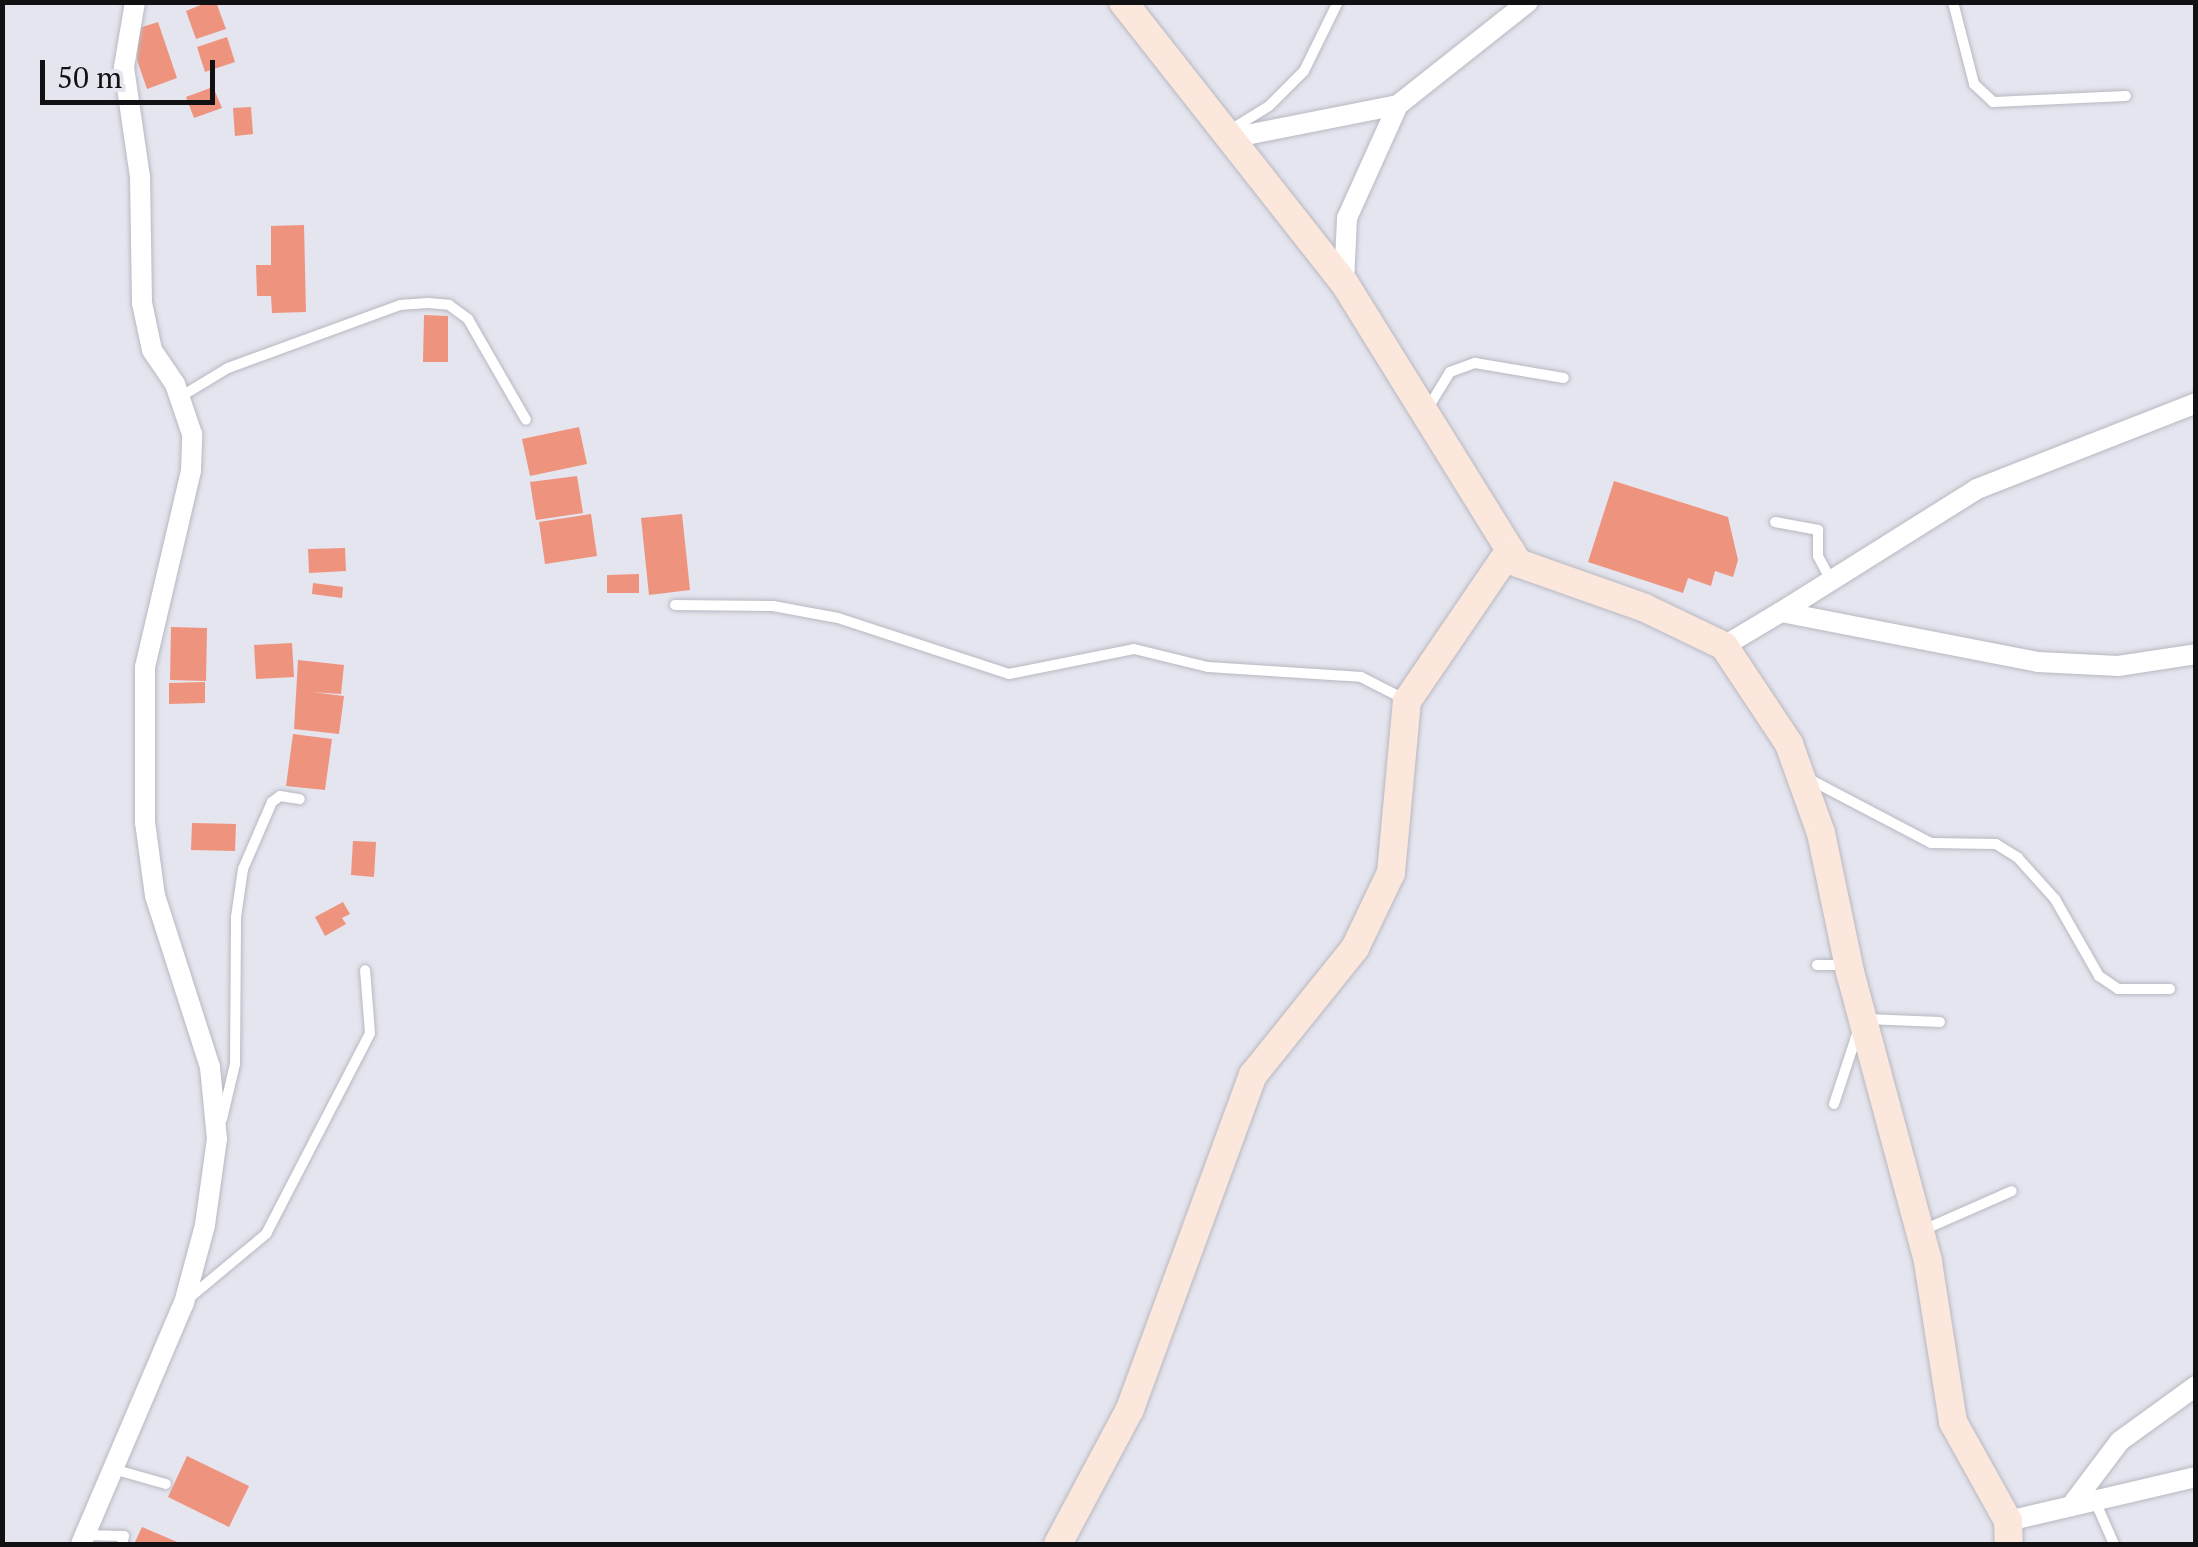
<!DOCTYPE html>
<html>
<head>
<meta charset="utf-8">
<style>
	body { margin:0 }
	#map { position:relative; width:2198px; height:1547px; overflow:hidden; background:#e5e5ef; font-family:"PT Serif",serif }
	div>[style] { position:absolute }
	.building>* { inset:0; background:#ee937e }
	.roads { filter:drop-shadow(0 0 2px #b7b8c1) drop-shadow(0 0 2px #b7b8c1) }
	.lane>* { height:10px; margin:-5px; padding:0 5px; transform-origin:5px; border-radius:5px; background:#fff }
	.street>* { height:20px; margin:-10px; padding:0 10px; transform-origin:10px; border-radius:10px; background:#fff }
	.secondary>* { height:28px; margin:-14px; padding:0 14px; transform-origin:14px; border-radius:14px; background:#fbe7dc }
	span { translate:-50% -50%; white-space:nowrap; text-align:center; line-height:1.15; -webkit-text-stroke:8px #e5e5ef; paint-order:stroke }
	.frame { position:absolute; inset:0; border:5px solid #111114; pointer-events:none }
	.scale { position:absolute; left:40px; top:60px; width:175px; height:45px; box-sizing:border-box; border:5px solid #111114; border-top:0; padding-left:12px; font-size:30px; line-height:35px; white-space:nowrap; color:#111114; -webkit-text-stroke:8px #e5e5ef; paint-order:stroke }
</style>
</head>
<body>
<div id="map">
	<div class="building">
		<div style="clip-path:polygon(208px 2px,216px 2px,226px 29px,196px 39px,186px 11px)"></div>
		<div style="clip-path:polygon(158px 22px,177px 78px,147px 89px,137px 60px,139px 28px)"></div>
		<div style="clip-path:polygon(227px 37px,235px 62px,205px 72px,197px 47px)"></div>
		<div style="clip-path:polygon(213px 87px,222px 108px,194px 118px,186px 97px)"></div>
		<div style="clip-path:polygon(251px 107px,253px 134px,235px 136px,233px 108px)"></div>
		<div style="clip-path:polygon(304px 225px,306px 312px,272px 313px,271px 296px,257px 296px,256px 265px,271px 265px,271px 226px)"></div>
		<div style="clip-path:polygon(424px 315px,448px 316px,448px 362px,423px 362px)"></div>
		<div style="clip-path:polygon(579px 427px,587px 464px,530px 476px,522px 439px)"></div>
		<div style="clip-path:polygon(577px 476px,583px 513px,536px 520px,530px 482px)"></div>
		<div style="clip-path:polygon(1614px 481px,1728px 517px,1738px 560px,1733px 577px,1715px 571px,1711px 586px,1688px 578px,1683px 593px,1588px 562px)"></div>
		<div style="clip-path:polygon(591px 514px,597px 556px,545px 564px,539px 522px)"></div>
		<div style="clip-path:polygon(682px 514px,690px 590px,649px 595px,641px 518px)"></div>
		<div style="clip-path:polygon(345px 548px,346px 571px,309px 573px,308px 549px)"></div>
		<div style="clip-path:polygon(639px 574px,639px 593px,607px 593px,607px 575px)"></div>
		<div style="clip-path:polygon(313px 583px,343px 587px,342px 598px,312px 594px)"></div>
		<div style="clip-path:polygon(171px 627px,207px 628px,206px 681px,170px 680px)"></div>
		<div style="clip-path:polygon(292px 643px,294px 677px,256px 679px,254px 645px)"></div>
		<div style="clip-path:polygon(298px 660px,344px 665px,341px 694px,312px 692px,344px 696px,339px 734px,294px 729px)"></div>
		<div style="clip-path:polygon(205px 682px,205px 703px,169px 704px,169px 683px)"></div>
		<div style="clip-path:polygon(293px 734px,332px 739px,325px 790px,286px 786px)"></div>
		<div style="clip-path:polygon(192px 823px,236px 824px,235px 851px,191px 850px)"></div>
		<div style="clip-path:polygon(353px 841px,376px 842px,374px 877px,351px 875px)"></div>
		<div style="clip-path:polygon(343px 902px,350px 914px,342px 918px,346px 924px,325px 936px,315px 917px)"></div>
		<div style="clip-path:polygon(187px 1456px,249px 1486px,229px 1527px,168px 1497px)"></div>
		<div style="clip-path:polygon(142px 1527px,182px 1544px,134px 1544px)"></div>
	</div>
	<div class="roads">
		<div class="lane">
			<div style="left:1953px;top:2px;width:85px;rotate:75.6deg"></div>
			<div style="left:1974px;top:84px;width:26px;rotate:43deg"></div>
			<div style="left:1993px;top:102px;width:133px;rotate:-2.6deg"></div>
			<div style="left:1227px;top:132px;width:49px;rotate:-31.8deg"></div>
			<div style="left:1269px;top:106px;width:49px;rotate:-45deg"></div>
			<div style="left:1304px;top:71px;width:77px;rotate:-63.8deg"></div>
			<div style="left:180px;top:397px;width:56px;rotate:-31.1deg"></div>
			<div style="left:228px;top:368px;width:183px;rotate:-20.1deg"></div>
			<div style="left:400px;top:305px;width:28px;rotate:-4deg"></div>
			<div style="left:428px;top:303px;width:21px;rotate:5deg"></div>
			<div style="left:449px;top:305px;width:24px;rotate:36deg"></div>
			<div style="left:468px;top:319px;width:116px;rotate:60.1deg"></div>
			<div style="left:1428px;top:408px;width:42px;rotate:-58.6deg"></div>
			<div style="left:1450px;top:372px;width:27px;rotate:-20deg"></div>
			<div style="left:1475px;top:363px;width:90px;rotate:9.6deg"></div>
			<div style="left:1775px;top:522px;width:44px;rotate:10.5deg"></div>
			<div style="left:1818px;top:530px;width:26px;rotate:90deg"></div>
			<div style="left:1818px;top:556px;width:27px;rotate:62deg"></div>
			<div style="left:675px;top:605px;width:98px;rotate:0.6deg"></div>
			<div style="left:773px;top:606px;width:66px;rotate:10.5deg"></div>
			<div style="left:838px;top:618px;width:180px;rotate:18.1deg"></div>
			<div style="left:1009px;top:674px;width:127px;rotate:-11.3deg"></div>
			<div style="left:1134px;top:649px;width:76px;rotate:13.7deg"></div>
			<div style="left:1208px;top:667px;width:153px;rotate:3.7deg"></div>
			<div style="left:1361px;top:677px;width:51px;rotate:27.1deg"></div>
			<div style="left:1809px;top:779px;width:138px;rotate:27.7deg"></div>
			<div style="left:1931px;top:843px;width:65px;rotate:0.9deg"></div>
			<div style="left:1996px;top:844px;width:26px;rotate:32deg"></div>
			<div style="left:2018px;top:858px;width:55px;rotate:47.9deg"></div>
			<div style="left:2055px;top:899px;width:89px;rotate:60.3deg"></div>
			<div style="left:2099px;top:976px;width:23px;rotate:34deg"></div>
			<div style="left:2118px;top:989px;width:52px"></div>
			<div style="left:1817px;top:965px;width:29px"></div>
			<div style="left:1866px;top:1019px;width:74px;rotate:2.3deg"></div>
			<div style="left:1834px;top:1104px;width:77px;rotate:-71.8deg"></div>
			<div style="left:222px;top:1119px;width:57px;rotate:-76.7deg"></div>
			<div style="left:235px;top:1064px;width:147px;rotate:-89.6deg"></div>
			<div style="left:236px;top:917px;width:49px;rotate:-81.7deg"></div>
			<div style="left:243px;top:869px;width:73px;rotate:-66.6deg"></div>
			<div style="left:272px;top:802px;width:10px;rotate:-37deg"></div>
			<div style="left:280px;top:796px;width:20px;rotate:9deg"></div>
			<div style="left:1921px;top:1231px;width:99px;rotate:-23.7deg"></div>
			<div style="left:188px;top:1299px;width:102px;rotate:-39.8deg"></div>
			<div style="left:266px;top:1234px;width:226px;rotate:-62.6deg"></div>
			<div style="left:370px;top:1033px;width:63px;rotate:-94.5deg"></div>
			<div style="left:113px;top:1469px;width:55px;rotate:15.8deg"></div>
			<div style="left:2095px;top:1501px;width:47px;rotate:66.2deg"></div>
			<div style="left:84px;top:1535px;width:40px;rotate:1.4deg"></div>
			<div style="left:124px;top:1536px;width:8px;rotate:104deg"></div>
		</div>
		<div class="street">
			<div style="left:1231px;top:138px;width:170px;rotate:-11.2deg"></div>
			<div style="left:1344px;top:282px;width:64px;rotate:-87.3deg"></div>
			<div style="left:1347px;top:218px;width:124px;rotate:-65.7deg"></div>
			<div style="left:1398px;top:105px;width:166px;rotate:-38.4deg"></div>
			<div style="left:1781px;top:612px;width:231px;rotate:-32.1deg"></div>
			<div style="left:1977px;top:489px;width:235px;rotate:-21.4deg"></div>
			<div style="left:1724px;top:646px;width:66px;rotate:-30.8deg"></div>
			<div style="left:1781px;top:612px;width:262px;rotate:11deg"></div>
			<div style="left:2038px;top:662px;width:80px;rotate:2.9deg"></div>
			<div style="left:2118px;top:666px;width:79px;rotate:-8.7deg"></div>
			<div style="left:2071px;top:1506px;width:81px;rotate:-53deg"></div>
			<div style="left:2120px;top:1441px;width:94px;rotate:-35.9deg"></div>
			<div style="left:2008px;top:1521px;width:193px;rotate:-13.2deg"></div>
			<div style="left:81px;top:1544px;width:262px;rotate:-66.9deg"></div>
			<div style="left:184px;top:1303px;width:81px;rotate:-74.9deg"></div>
			<div style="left:205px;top:1225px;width:87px;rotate:-82.1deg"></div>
			<div style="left:217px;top:1139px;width:72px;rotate:-95.6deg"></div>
			<div style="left:210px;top:1067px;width:180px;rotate:-107.8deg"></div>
			<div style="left:155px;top:896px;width:75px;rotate:-97.7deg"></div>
			<div style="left:145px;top:822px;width:155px;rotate:-90deg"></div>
			<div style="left:145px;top:667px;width:201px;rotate:-76.8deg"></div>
			<div style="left:191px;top:471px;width:37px;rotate:-88deg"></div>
			<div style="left:192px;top:434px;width:53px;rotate:-108.8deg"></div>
			<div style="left:175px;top:384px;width:41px;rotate:-124.1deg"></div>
			<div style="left:152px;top:350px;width:48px;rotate:-102deg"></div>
			<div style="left:142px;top:303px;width:126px;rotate:-90.9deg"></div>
			<div style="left:140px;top:177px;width:111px;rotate:-98.3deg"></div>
			<div style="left:124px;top:67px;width:66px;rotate:-80.4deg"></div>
		</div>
		<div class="secondary">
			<div style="left:1123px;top:2px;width:359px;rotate:51.8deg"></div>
			<div style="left:1345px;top:284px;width:328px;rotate:58.2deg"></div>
			<div style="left:1518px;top:563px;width:135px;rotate:19.5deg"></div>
			<div style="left:1645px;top:608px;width:88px;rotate:25.7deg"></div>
			<div style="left:1724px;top:646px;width:118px;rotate:56.4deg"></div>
			<div style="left:1789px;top:744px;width:95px;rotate:70.2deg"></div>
			<div style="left:1821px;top:833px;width:142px;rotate:78.2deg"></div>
			<div style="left:1850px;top:972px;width:300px;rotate:74.9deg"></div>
			<div style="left:1928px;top:1262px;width:162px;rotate:81.1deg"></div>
			<div style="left:1953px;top:1422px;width:113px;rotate:60.9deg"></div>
			<div style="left:2008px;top:1521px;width:23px;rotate:88deg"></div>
			<div style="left:1058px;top:1544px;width:153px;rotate:-61.9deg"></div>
			<div style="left:1130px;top:1409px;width:356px;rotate:-69.8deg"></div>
			<div style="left:1253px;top:1075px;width:163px;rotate:-51.2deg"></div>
			<div style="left:1355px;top:948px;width:83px;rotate:-64.4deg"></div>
			<div style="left:1391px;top:873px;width:173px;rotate:-84.7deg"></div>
			<div style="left:1407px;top:701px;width:183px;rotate:-55.7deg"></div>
		</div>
	</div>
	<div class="frame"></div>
	<div class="scale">50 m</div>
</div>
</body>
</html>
